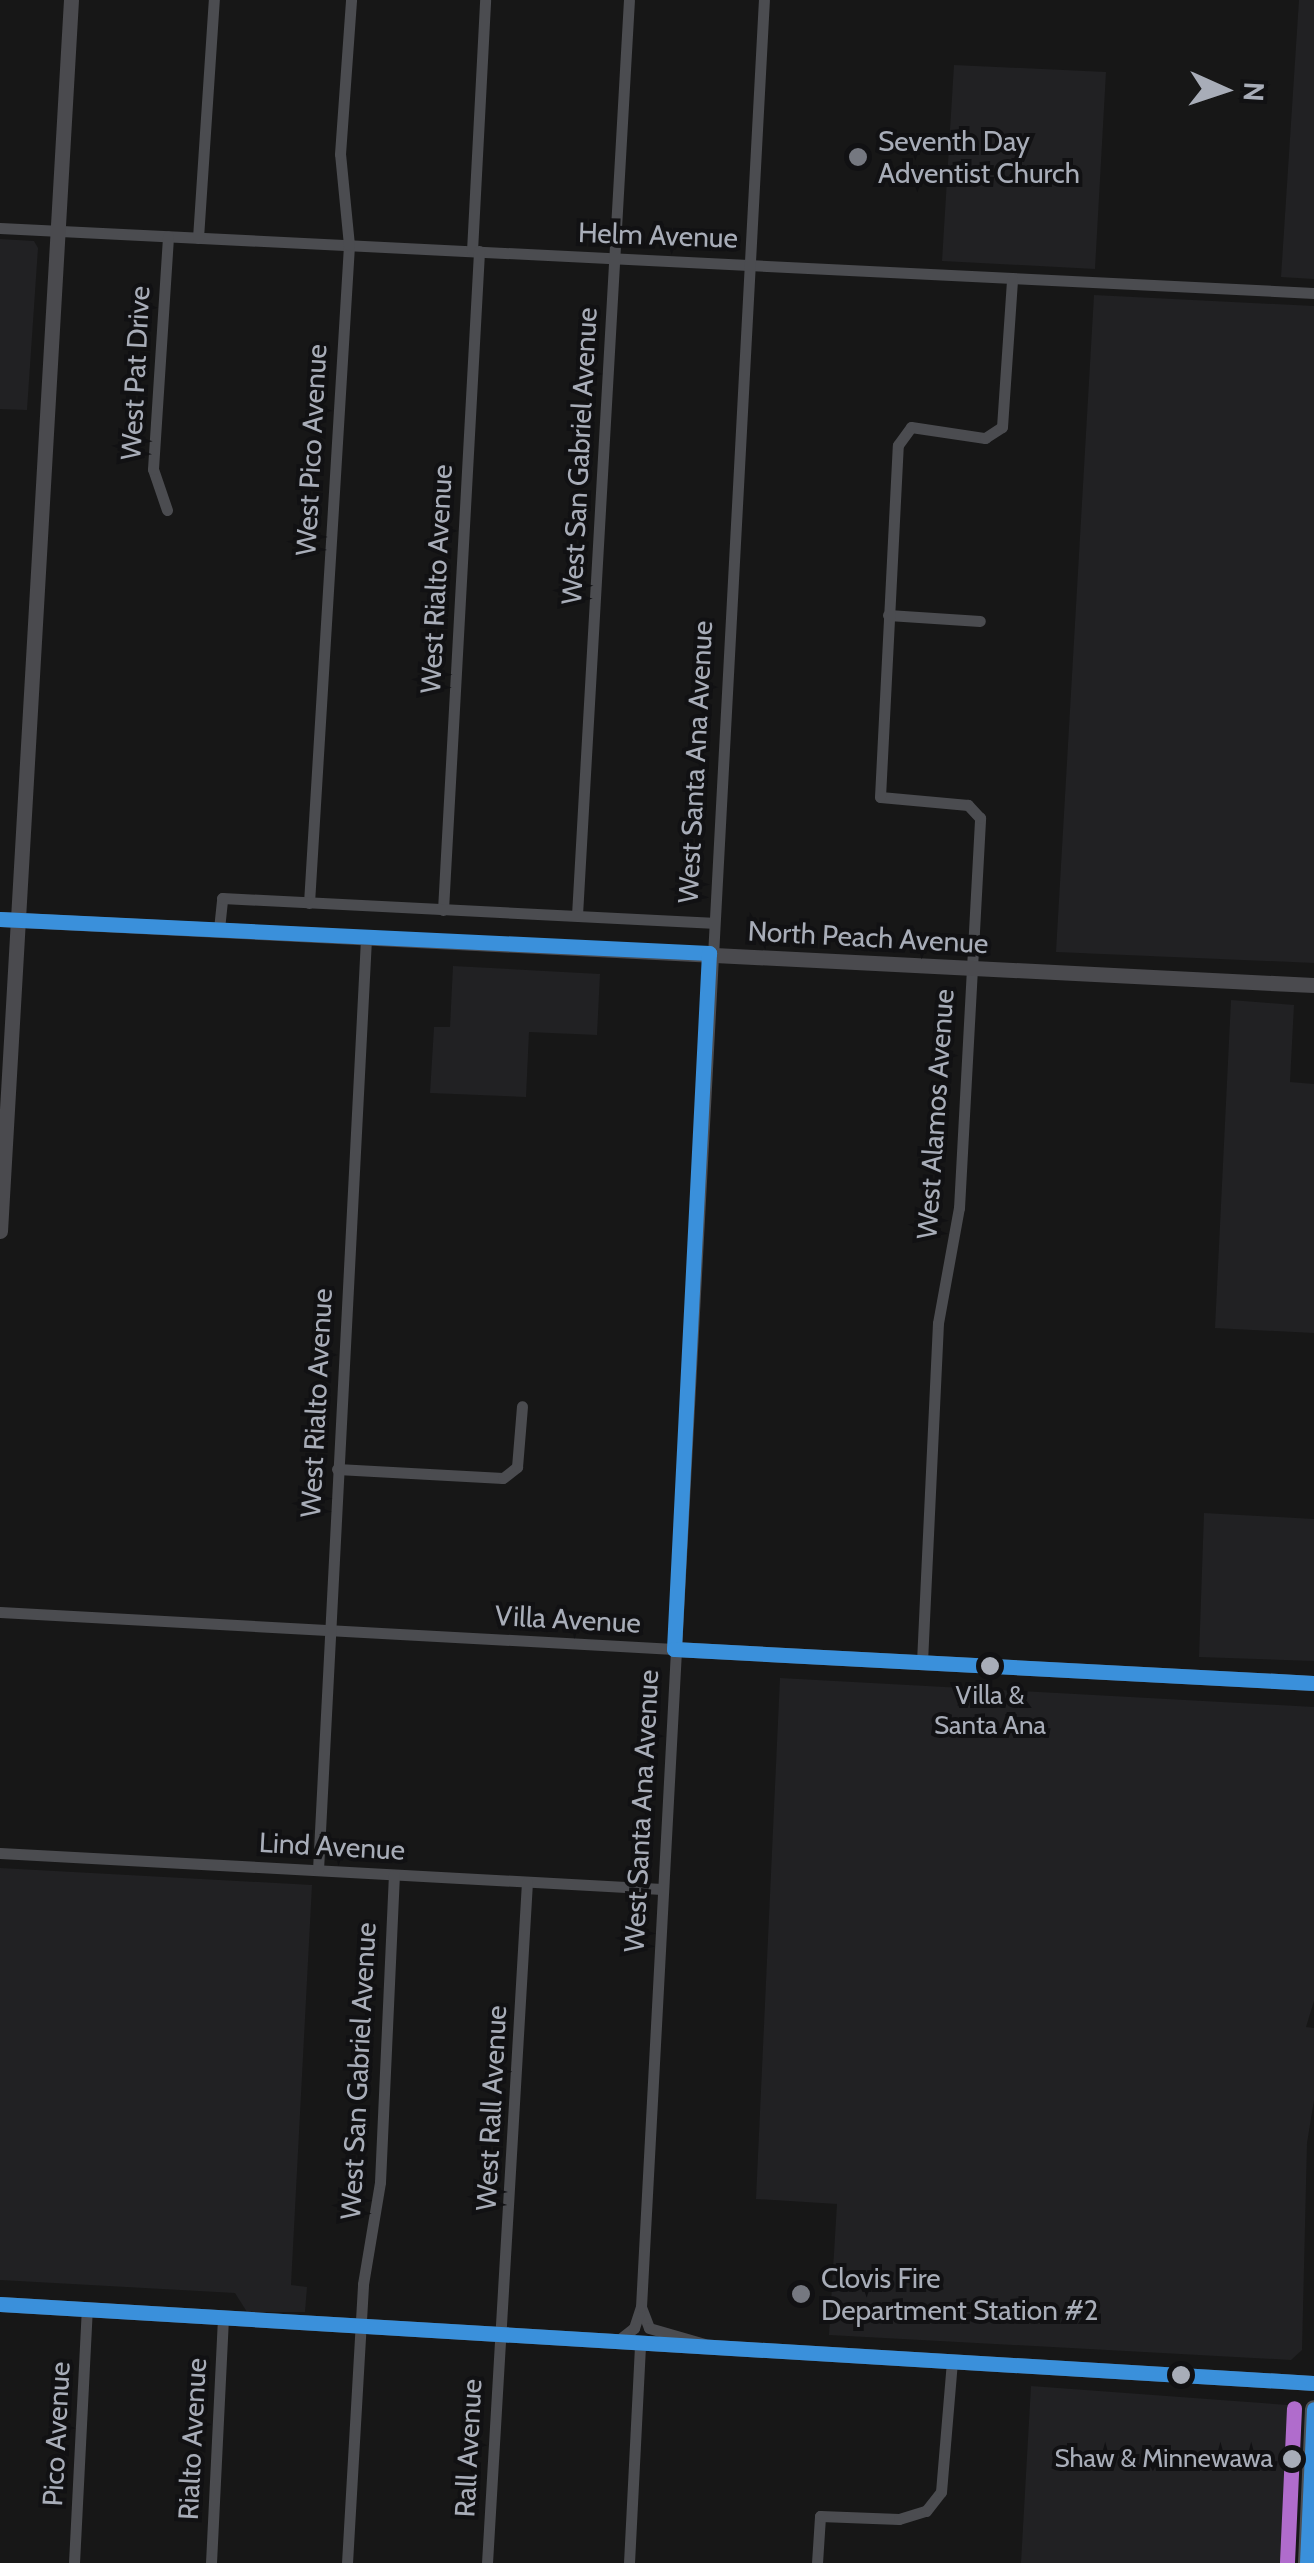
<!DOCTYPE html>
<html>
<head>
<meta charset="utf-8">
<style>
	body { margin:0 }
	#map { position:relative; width:1314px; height:2563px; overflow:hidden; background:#171717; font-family:Cabin,sans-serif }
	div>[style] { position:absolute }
	.built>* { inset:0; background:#212123 }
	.street>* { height:11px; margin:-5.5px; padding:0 5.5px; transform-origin:5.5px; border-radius:5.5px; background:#4b4c50 }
	.secondary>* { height:15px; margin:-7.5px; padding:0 7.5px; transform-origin:7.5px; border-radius:7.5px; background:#4a4a4e }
	.primary>* { height:18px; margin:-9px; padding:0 9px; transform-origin:9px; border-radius:9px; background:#4d4f52 }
	.bus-1>* { height:15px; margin:-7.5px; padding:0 7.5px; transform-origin:7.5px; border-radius:7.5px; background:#3a90db }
	.bus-2>* { height:15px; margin:-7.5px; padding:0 7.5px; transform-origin:7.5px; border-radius:7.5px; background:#b06ccc }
	.dots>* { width:28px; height:28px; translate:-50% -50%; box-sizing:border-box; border:5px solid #111113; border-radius:50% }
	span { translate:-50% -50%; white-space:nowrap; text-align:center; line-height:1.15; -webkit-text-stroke:8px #111113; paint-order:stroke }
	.bus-label { font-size:26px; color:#a8adb8 }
	.right { translate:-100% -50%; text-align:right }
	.poi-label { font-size:28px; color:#a8adb8 }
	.left { translate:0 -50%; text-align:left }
	.street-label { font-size:28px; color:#a8adb8 }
	.north { position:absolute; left:1174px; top:40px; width:100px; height:100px; -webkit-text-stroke:8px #111113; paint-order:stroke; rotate:93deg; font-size:28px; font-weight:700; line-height:40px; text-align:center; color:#a8adb8 }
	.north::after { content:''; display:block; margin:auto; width:35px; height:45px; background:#a8adb8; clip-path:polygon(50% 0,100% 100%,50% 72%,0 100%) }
</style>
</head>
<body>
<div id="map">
	<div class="built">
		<div style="clip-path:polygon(1299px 0,1314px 0,1314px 279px,1281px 277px)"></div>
		<div style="clip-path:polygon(954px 65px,1106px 72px,1095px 269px,942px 261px)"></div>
		<div style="clip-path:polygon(0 239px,34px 241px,38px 248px,27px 410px,0 409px)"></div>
		<div style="clip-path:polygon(1094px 295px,1314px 306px,1314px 963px,1056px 952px)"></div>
		<div style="clip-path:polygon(453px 966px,600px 974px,597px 1035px,529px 1032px,526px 1097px,430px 1093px,434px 1027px,450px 1027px)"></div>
		<div style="clip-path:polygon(1231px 1000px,1294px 1005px,1290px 1082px,1314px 1084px,1314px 1333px,1215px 1328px)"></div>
		<div style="clip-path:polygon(1204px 1513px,1314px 1519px,1314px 1661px,1199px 1657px)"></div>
		<div style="clip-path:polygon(780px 1678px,1314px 1707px,1314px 2001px,1306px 2027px,1314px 2028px,1314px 2100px,1307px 2143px,1302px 2350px,1291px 2360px,829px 2335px,837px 2204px,756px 2199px)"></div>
		<div style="clip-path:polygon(0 1868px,312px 1885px,291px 2285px,307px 2287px,305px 2312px,247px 2312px,235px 2293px,0 2280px)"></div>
		<div style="clip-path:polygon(1031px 2386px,1288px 2405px,1297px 2416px,1292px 2563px,1021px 2563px)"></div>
	</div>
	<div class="street">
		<div style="left:0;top:228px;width:1316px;rotate:2.83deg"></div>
		<div style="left:198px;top:238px;width:239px;rotate:-86.2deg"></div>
		<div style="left:472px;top:251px;width:251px;rotate:-87deg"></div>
		<div style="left:167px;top:510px;width:43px;rotate:-108.9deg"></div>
		<div style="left:153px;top:469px;width:233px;rotate:-86.3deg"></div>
		<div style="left:888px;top:615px;width:92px;rotate:3.7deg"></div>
		<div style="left:309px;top:903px;width:659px;rotate:-86.52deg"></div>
		<div style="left:349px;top:245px;width:91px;rotate:-95.6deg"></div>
		<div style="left:340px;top:154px;width:154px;rotate:-85.9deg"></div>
		<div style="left:443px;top:910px;width:660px;rotate:-86.87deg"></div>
		<div style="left:577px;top:915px;width:916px;rotate:-86.75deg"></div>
		<div style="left:219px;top:929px;width:31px;rotate:-84deg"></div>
		<div style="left:222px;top:898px;width:490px;rotate:2.9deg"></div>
		<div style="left:337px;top:1469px;width:166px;rotate:3.1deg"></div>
		<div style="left:503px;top:1478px;width:18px;rotate:-38deg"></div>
		<div style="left:517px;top:1467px;width:61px;rotate:-85.3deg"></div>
		<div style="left:0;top:1612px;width:675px;rotate:3.14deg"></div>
		<div style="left:922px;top:1662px;width:339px;rotate:-87.3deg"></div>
		<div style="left:938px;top:1323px;width:117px;rotate:-79.7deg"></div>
		<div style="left:959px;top:1208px;width:391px;rotate:-86.9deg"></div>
		<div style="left:980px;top:818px;width:18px;rotate:-133deg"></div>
		<div style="left:968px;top:805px;width:88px;rotate:-174.8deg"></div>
		<div style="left:880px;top:797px;width:352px;rotate:-87.1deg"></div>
		<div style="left:898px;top:445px;width:22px;rotate:-54deg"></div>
		<div style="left:911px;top:427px;width:75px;rotate:8.5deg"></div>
		<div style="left:985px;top:438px;width:20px;rotate:-33deg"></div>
		<div style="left:1002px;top:427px;width:148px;rotate:-86.1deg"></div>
		<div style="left:0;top:1853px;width:663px;rotate:3.11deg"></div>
		<div style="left:318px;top:1870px;width:933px;rotate:-87.05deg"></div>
		<div style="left:641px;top:2307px;width:22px;rotate:69deg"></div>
		<div style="left:649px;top:2328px;width:57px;rotate:16.2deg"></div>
		<div style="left:616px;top:2342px;width:23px;rotate:-38deg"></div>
		<div style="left:634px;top:2328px;width:22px;rotate:-72deg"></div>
		<div style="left:641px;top:2307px;width:2310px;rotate:-86.95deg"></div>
		<div style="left:74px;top:2563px;width:255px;rotate:-87.1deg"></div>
		<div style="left:211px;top:2563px;width:245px;rotate:-87.2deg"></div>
		<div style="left:347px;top:2563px;width:279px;rotate:-86.7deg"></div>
		<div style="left:363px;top:2284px;width:103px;rotate:-80.5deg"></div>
		<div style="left:380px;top:2182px;width:307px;rotate:-87.4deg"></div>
		<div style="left:487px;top:2563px;width:682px;rotate:-86.64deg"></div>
		<div style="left:629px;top:2563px;width:220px;rotate:-87.1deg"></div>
		<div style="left:817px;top:2563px;width:47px;rotate:-86.3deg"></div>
		<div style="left:820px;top:2516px;width:79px;rotate:2.2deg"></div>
		<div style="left:899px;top:2519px;width:28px;rotate:-17deg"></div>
		<div style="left:926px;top:2511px;width:24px;rotate:-52deg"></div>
		<div style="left:941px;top:2492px;width:130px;rotate:-85.2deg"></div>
	</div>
	<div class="secondary">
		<div style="left:0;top:919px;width:1316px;rotate:2.88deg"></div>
		<div style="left:0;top:1231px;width:1233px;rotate:-86.7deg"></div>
		<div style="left:674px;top:1649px;width:641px;rotate:3.04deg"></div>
		<div style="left:0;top:2304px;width:1316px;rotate:3.44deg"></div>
	</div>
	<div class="primary">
		<div style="left:1307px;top:2563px;width:154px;rotate:-87.4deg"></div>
	</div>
	<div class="bus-1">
		<div style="left:0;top:919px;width:710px;rotate:2.75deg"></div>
		<div style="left:709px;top:953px;width:697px;rotate:92.88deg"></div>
		<div style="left:674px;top:1649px;width:641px;rotate:3.04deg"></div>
		<div style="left:0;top:2304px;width:1316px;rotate:3.44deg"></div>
		<div style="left:1307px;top:2563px;width:154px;rotate:-87.4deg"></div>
	</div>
	<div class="bus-2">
		<div style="left:1287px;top:2562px;width:154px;rotate:-87.4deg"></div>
	</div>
	<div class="dots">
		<div style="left:858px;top:157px;background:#757880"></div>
		<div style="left:990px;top:1666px;background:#a8adb8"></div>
		<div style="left:801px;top:2294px;background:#757880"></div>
		<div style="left:1181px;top:2375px;background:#a8adb8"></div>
		<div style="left:1292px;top:2459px;background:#a8adb8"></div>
	</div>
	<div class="bus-label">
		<span style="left:990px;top:1711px">Villa &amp;<br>Santa Ana</span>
		<span class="right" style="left:1273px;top:2459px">Shaw &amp; Minnewawa</span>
	</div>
	<div class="poi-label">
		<span class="left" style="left:878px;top:157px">Seventh Day<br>Adventist Church</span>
		<span class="left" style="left:821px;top:2294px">Clovis Fire<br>Department Station #2</span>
	</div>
	<div class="street-label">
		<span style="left:658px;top:235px;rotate:2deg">Helm Avenue</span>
		<span style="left:135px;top:373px;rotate:-87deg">West Pat Drive</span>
		<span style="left:311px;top:450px;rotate:-87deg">West Pico Avenue</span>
		<span style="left:579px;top:456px;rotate:-87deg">West San Gabriel Avenue</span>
		<span style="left:436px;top:579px;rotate:-87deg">West Rialto Avenue</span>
		<span style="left:695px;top:762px;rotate:-87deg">West Santa Ana Avenue</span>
		<span style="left:868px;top:937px;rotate:3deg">North Peach Avenue</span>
		<span style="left:935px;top:1114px;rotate:-86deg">West Alamos Avenue</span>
		<span style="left:316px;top:1403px;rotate:-87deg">West Rialto Avenue</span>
		<span style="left:568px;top:1619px;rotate:3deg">Villa Avenue</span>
		<span style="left:641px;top:1811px;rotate:-87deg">West Santa Ana Avenue</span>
		<span style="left:332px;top:1846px;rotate:3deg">Lind Avenue</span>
		<span style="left:358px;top:2071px;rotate:-87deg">West San Gabriel Avenue</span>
		<span style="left:491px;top:2108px;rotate:-87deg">West Rall Avenue</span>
		<span style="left:56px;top:2434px;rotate:-87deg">Pico Avenue</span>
		<span style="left:192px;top:2439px;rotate:-87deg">Rialto Avenue</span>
		<span style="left:468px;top:2448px;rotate:-87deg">Rall Avenue</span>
	</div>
	<div class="north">N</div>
</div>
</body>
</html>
